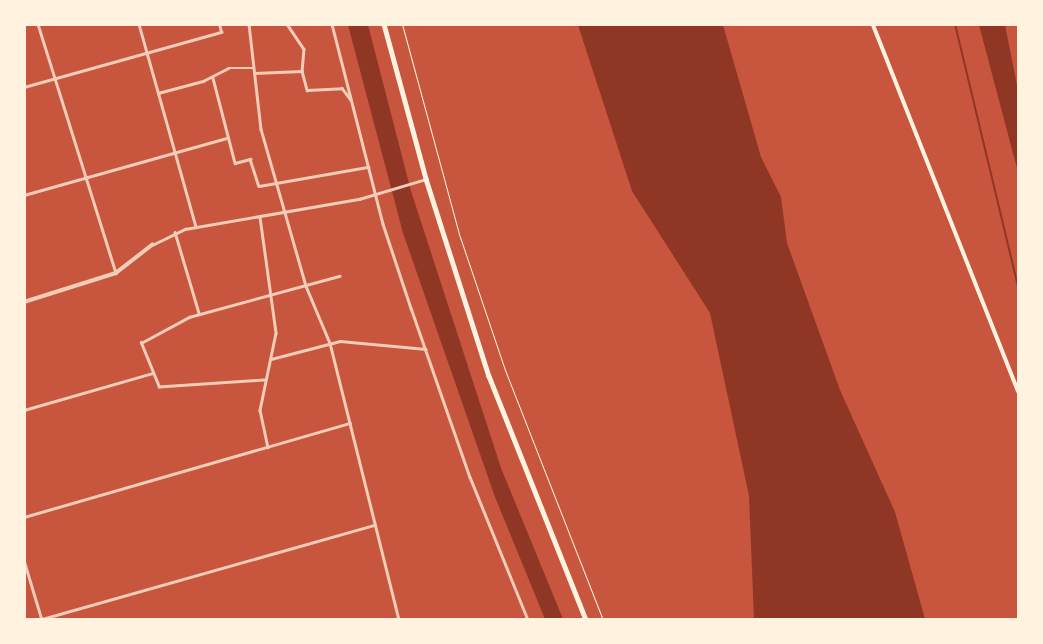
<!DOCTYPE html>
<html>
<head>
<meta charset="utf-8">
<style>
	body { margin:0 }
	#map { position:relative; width:1043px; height:644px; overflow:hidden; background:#c8553d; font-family:"Archivo Narrow",sans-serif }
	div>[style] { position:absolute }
	.water>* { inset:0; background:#8f3625 }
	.stream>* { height:2px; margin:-1px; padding:0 1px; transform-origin:1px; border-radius:1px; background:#8f3625 }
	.path>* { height:1px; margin:-0.5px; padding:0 0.5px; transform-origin:0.5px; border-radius:0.5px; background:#fff3e0 }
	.minor>* { height:2.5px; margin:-1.25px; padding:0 1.25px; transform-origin:1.25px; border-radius:1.25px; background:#f1ccb7 }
	.tertiary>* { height:3.5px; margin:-1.75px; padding:0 1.75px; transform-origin:1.75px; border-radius:1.75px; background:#f1ccb7 }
	.secondary>* { height:3.5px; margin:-1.75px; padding:0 1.75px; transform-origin:1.75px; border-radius:1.75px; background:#fff3e0 }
	.primary>* { height:4.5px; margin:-2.25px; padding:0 2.25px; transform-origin:2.25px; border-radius:2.25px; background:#fff3e0 }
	span { translate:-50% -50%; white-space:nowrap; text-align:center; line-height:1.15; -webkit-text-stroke:7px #fff3e0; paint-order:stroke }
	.frame { position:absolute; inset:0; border:26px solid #fff3e0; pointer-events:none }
</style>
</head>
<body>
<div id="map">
	<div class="water">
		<div style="clip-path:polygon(348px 25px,368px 25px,411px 191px,501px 468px,563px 619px,545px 619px,495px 497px,403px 233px)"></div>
		<div style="clip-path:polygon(578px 25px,723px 25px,761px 157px,781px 197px,787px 243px,840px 390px,895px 512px,925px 619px,754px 619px,749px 496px,710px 313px,632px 191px)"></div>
		<div style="clip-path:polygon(979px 25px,1005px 25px,1018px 90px,1018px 172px)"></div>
	</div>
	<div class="stream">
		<div style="left:955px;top:24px;width:269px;rotate:76.5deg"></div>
	</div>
	<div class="path">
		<div style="left:402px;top:24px;width:221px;rotate:74.8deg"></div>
		<div style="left:460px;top:237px;width:140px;rotate:71.3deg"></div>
		<div style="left:505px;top:370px;width:269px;rotate:68.6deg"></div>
	</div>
	<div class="minor">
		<div style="left:38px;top:24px;width:261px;rotate:72.6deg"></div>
		<div style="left:139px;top:24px;width:211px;rotate:74.3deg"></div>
		<div style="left:249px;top:24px;width:106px;rotate:83.5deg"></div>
		<div style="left:261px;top:129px;width:163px;rotate:74deg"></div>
		<div style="left:306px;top:286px;width:62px;rotate:67.2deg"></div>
		<div style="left:330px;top:343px;width:285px;rotate:76deg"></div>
		<div style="left:287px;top:24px;width:30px;rotate:56deg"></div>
		<div style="left:304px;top:49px;width:22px;rotate:95deg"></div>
		<div style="left:332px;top:24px;width:206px;rotate:75.7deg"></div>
		<div style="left:383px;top:224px;width:89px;rotate:71.6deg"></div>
		<div style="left:411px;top:308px;width:179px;rotate:70.8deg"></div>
		<div style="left:470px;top:477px;width:154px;rotate:67.9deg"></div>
		<div style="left:254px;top:73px;width:48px;rotate:-2.4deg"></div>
		<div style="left:302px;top:71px;width:20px;rotate:75deg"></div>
		<div style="left:307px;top:90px;width:35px;rotate:-3deg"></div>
		<div style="left:342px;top:88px;width:15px;rotate:53deg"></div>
		<div style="left:213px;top:78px;width:88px;rotate:75.5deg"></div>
		<div style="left:235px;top:163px;width:16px;rotate:-15deg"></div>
		<div style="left:250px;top:159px;width:28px;rotate:72deg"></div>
		<div style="left:259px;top:186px;width:111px;rotate:-9.9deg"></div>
		<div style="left:24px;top:87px;width:205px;rotate:-15.6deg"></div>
		<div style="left:221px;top:32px;width:8px;rotate:-104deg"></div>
		<div style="left:158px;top:93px;width:47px;rotate:-14.9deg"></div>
		<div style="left:203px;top:81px;width:28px;rotate:-27deg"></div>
		<div style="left:228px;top:68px;width:25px"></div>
		<div style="left:24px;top:195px;width:211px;rotate:-15.7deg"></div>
		<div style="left:260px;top:217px;width:117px;rotate:82.1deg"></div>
		<div style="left:276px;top:333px;width:79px;rotate:101.7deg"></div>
		<div style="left:260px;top:410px;width:38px;rotate:78deg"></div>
		<div style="left:175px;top:232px;width:84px;rotate:73.5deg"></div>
		<div style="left:152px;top:245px;width:37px;rotate:-26deg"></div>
		<div style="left:185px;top:229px;width:177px;rotate:-9.8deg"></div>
		<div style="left:359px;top:199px;width:70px;rotate:-16.6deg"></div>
		<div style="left:271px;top:359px;width:71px;rotate:-14.6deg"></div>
		<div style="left:340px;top:341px;width:86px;rotate:5.3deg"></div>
		<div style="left:264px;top:380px;width:105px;rotate:176.2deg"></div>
		<div style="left:159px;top:387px;width:48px;rotate:-112.2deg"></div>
		<div style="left:141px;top:343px;width:55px;rotate:-28.4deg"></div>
		<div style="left:189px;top:317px;width:156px;rotate:-15.3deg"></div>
		<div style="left:24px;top:410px;width:134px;rotate:-16deg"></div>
		<div style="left:24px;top:517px;width:339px;rotate:-16.1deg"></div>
		<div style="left:24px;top:560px;width:63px;rotate:73.3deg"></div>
		<div style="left:42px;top:619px;width:346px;rotate:-15.8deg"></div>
	</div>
	<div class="tertiary">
		<div style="left:24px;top:302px;width:96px;rotate:-17.5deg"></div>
		<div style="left:116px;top:273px;width:46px;rotate:-37.9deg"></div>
	</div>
	<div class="secondary">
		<div style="left:873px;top:24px;width:395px;rotate:68.4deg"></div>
	</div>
	<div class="primary">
		<div style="left:384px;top:24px;width:161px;rotate:74.8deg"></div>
		<div style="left:426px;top:179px;width:207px;rotate:72.3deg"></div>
		<div style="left:489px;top:376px;width:263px;rotate:68.3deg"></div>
	</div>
	<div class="frame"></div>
</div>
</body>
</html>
